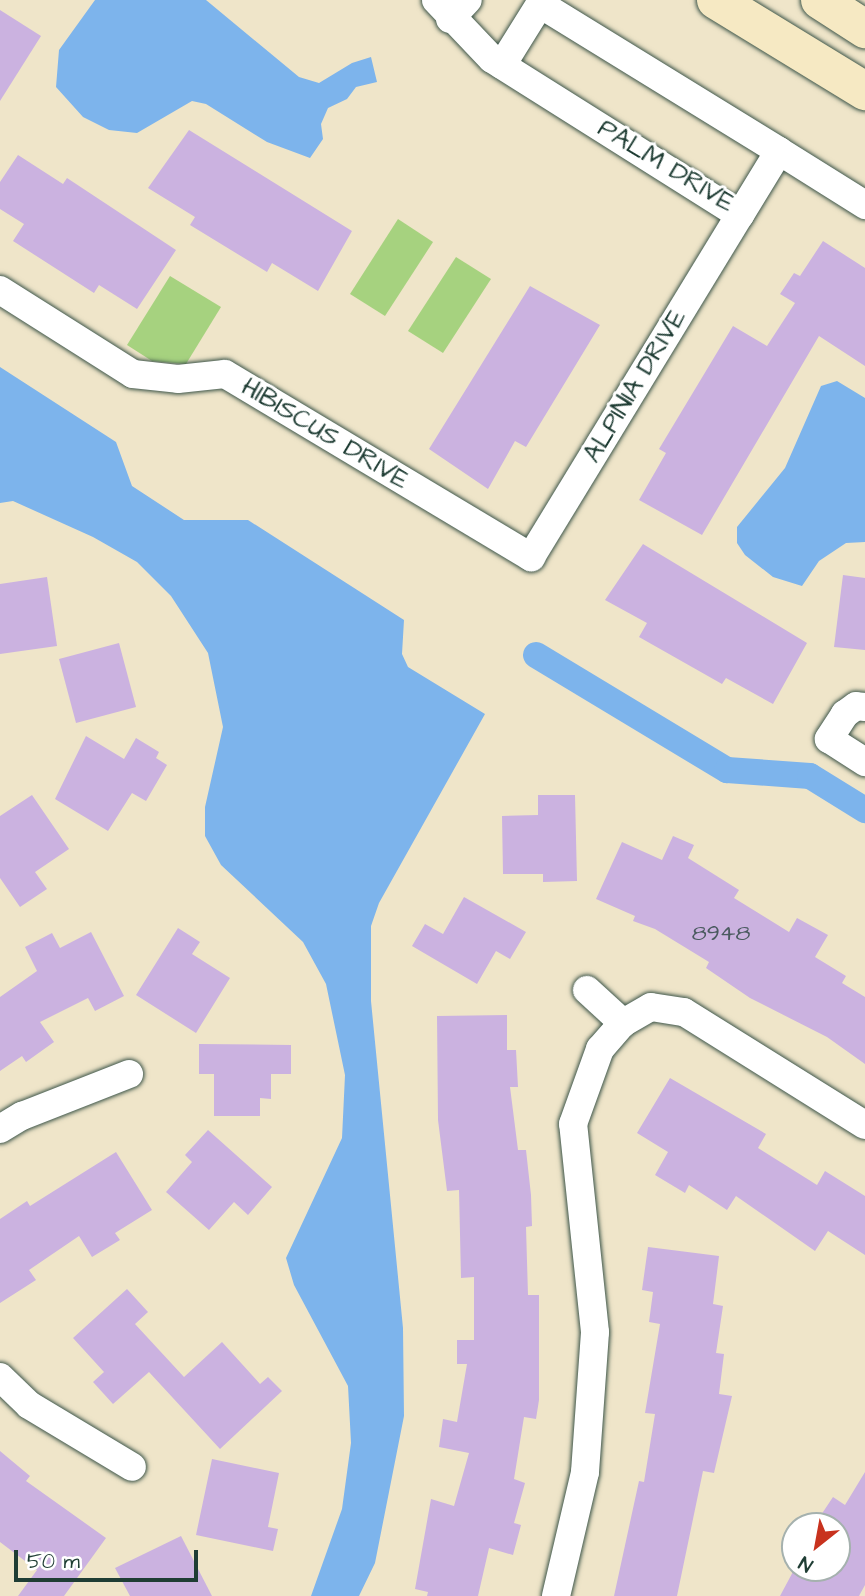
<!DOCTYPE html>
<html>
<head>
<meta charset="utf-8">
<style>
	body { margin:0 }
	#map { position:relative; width:865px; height:1596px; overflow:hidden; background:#efe5c9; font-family:"Architects Daughter",sans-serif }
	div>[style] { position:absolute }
	.green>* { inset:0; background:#a6d27f }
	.water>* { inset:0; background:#7db4ec }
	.canal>* { height:26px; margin:-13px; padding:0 13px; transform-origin:13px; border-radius:13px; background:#7db4ec }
	.building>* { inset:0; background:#cbb2e0 }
	.roads { filter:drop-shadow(0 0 2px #3e564a) drop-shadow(0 0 2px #3e564a) }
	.street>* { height:28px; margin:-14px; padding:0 14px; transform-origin:14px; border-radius:14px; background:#fff }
	.secondary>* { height:38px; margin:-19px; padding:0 19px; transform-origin:19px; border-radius:19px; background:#f6e9c3 }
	span { translate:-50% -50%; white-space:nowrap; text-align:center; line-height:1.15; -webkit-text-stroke:6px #fff; paint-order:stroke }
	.number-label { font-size:23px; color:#4a5a5f }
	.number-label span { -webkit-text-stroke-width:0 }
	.street-label { font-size:26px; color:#1f3d34 }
	.north { position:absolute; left:781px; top:1512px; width:70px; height:70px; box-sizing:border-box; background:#fff; border:2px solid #a5b1ae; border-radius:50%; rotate:211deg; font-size:19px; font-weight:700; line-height:28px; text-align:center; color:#1f3d34 }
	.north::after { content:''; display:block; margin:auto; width:24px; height:32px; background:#c8321e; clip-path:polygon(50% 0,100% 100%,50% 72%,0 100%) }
	.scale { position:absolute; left:14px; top:1550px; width:184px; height:32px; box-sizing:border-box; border:4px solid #1f3d34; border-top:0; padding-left:9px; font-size:21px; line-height:24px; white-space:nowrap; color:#1f3d34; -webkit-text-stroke:5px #fff; paint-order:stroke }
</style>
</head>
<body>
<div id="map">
	<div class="green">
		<div style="clip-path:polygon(398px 219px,433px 242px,385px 316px,350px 294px)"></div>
		<div style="clip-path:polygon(456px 257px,491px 279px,443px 353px,408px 331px)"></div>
		<div style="clip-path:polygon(170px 276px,221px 307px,186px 364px,152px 361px,127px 345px)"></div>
	</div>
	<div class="water">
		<div style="clip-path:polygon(95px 0,206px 0,299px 77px,319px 83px,352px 63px,371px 57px,377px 82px,356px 87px,347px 99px,328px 108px,321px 124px,323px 139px,310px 158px,267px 142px,206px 104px,192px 101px,137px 133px,109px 130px,83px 117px,56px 87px,59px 50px)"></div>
		<div style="clip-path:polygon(0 367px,116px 442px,132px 486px,184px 520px,248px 520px,404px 620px,402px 654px,408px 667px,485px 714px,379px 903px,371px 926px,371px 1001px,403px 1328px,404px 1416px,375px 1563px,359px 1596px,311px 1596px,342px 1509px,351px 1443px,348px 1386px,294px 1285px,286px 1258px,342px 1138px,345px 1075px,326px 984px,303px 942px,221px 865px,205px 836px,205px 807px,223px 727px,208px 653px,171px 596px,137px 562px,93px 537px,13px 501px,0 503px)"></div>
		<div style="clip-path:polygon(837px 381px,865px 398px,865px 542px,846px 543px,819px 561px,802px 586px,773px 577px,745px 555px,737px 543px,737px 527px,785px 468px,821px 386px)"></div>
	</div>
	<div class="canal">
		<div style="left:536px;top:655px;width:223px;rotate:31.1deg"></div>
		<div style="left:727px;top:770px;width:83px;rotate:4.1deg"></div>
		<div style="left:810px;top:776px;width:65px;rotate:31.7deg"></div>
	</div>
	<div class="building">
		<div style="clip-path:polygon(0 10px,41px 36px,0 101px)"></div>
		<div style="clip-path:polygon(189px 130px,352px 231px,318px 291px,272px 263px,267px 272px,190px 225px,195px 217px,148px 188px)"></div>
		<div style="clip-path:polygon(18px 155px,63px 184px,67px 178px,176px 250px,137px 309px,99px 285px,94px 293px,13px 241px,24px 224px,0 209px,0 182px)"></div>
		<div style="clip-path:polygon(823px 241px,865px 268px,865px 366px,819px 336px,702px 535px,639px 500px,666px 453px,659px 449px,733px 326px,767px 346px,795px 303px,780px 294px,794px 273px,800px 276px)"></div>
		<div style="clip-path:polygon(530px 286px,600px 325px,526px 447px,515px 441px,488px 489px,429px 449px)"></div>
		<div style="clip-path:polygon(643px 544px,807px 643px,773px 704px,726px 678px,722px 684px,639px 637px,647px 623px,605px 600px)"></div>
		<div style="clip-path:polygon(843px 575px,865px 578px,865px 650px,834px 647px)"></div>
		<div style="clip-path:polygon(47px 577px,57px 646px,0 654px,0 584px)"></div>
		<div style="clip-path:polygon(119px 643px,136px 707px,76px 723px,59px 659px)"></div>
		<div style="clip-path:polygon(86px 736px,124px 759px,136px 738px,159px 752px,156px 758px,167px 765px,146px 801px,132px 793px,108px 831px,55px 799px)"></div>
		<div style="clip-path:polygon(32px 795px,69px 849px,35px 872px,47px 889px,20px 907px,0 878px,0 816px)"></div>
		<div style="clip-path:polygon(538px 795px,575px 795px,577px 881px,543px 882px,543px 874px,503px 874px,502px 816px,538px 815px)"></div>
		<div style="clip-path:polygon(673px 836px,694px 845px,688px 858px,739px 890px,734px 898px,789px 932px,797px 918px,828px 935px,815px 957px,846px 976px,842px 983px,865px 997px,865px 1064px,827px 1037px,750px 998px,706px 968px,709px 962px,655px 929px,633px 921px,635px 916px,596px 899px,622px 842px,662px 860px)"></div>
		<div style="clip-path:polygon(464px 897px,526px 932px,510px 959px,496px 951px,477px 984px,412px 946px,425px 924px,443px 934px)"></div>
		<div style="clip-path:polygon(178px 928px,200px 942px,192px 954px,230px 978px,196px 1033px,136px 995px)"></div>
		<div style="clip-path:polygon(91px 932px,124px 996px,95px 1011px,88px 998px,40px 1022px,54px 1042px,26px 1062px,22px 1056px,0 1071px,0 997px,37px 971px,25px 947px,52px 933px,60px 948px)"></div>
		<div style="clip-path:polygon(507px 1015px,507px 1050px,516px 1050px,518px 1087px,510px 1087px,518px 1150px,526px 1150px,531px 1195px,532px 1226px,526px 1227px,528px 1295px,539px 1295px,539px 1400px,536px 1419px,524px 1417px,514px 1479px,525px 1483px,514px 1523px,521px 1525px,513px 1555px,489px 1548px,478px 1596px,427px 1596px,428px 1592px,415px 1589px,431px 1499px,454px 1506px,469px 1453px,439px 1447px,443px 1419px,457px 1422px,467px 1364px,457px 1364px,457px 1340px,474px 1340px,474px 1277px,461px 1278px,459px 1190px,447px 1191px,438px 1120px,437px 1016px)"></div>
		<div style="clip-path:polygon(199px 1044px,291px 1045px,291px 1074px,271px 1074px,271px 1099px,260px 1098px,260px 1116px,214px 1116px,214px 1074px,199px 1074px)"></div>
		<div style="clip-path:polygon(670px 1078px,766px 1134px,758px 1148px,817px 1185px,825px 1171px,865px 1196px,865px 1255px,828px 1231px,815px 1251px,736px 1196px,727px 1210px,689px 1185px,685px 1193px,655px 1175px,668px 1152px,637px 1133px)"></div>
		<div style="clip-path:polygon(208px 1130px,272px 1187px,248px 1215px,234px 1202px,209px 1230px,166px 1192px,192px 1162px,185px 1155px)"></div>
		<div style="clip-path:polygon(116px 1152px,152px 1210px,115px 1233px,120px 1240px,92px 1257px,79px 1236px,29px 1270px,36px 1280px,0 1303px,0 1219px,27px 1201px,30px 1206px)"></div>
		<div style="clip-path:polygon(648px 1247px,719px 1256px,713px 1304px,723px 1306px,716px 1353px,724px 1354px,719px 1394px,732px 1396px,714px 1473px,703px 1471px,677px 1596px,614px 1596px,639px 1481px,644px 1482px,655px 1414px,645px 1413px,660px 1324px,649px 1322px,653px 1292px,642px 1290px)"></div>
		<div style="clip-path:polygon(127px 1289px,148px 1312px,135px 1324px,184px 1377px,222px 1342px,260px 1384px,268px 1377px,282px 1391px,220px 1449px,149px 1372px,113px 1404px,93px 1382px,104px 1372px,73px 1338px)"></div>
		<div style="clip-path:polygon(0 1451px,30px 1476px,26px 1481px,106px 1538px,64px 1596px,18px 1596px,37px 1570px,0 1542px)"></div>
		<div style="clip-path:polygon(212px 1459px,279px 1473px,268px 1527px,278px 1529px,273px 1551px,196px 1535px)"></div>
		<div style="clip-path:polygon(865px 1472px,865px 1585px,859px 1596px,780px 1596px,795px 1568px,837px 1568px,837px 1526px,819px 1518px,833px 1497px,845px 1505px)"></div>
		<div style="clip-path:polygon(181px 1536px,212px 1596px,130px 1596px,115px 1568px)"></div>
	</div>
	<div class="roads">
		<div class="street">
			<div style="left:436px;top:0;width:81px;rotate:46.5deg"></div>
			<div style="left:492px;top:59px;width:293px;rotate:32.2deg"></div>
			<div style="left:740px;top:215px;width:75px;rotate:-58.6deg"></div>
			<div style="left:779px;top:151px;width:102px;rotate:32.1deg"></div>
			<div style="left:450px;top:19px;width:26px;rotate:-47deg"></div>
			<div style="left:502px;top:65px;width:72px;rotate:-58.1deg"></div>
			<div style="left:540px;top:4px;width:281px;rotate:31.6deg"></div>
			<div style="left:0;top:290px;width:157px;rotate:32.3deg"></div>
			<div style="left:133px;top:374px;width:45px;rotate:6.3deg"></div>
			<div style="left:178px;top:379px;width:47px;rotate:-6.1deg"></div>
			<div style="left:225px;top:374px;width:357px;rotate:30.9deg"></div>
			<div style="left:531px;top:557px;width:401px;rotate:-58.6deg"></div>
			<div style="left:865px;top:707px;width:9px;rotate:-174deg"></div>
			<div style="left:856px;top:706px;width:14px;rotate:144deg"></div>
			<div style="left:845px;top:714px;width:30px;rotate:123deg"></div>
			<div style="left:829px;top:739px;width:43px;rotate:32.6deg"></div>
			<div style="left:587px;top:990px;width:49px;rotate:42.5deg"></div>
			<div style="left:0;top:1129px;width:26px;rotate:-31deg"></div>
			<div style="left:22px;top:1116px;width:115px;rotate:-21.4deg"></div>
			<div style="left:0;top:1377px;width:40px;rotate:44deg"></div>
			<div style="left:29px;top:1405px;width:120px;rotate:31deg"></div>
			<div style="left:556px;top:1596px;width:127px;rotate:-76.8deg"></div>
			<div style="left:585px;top:1472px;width:140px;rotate:-85.9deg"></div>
			<div style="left:595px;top:1332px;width:209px;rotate:-96deg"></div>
			<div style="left:573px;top:1124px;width:80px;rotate:-70.2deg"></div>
			<div style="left:600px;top:1049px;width:35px;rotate:-49deg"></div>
			<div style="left:623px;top:1023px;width:32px;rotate:-30deg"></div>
			<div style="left:651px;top:1007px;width:33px;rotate:9deg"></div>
			<div style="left:684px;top:1012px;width:213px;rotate:32deg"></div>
		</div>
		<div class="secondary">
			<div style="left:716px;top:0;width:175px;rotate:31.4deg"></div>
			<div style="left:820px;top:0;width:54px;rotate:32.8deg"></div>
		</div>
	</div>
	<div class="number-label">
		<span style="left:721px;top:933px">8948</span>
	</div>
	<div class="street-label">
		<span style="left:666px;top:166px;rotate:31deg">PALM DRIVE</span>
		<span style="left:635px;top:386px;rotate:-59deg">ALPINIA DRIVE</span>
		<span style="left:325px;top:434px;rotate:31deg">HIBISCUS DRIVE</span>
	</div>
	<div class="north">N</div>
	<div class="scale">50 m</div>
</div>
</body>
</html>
